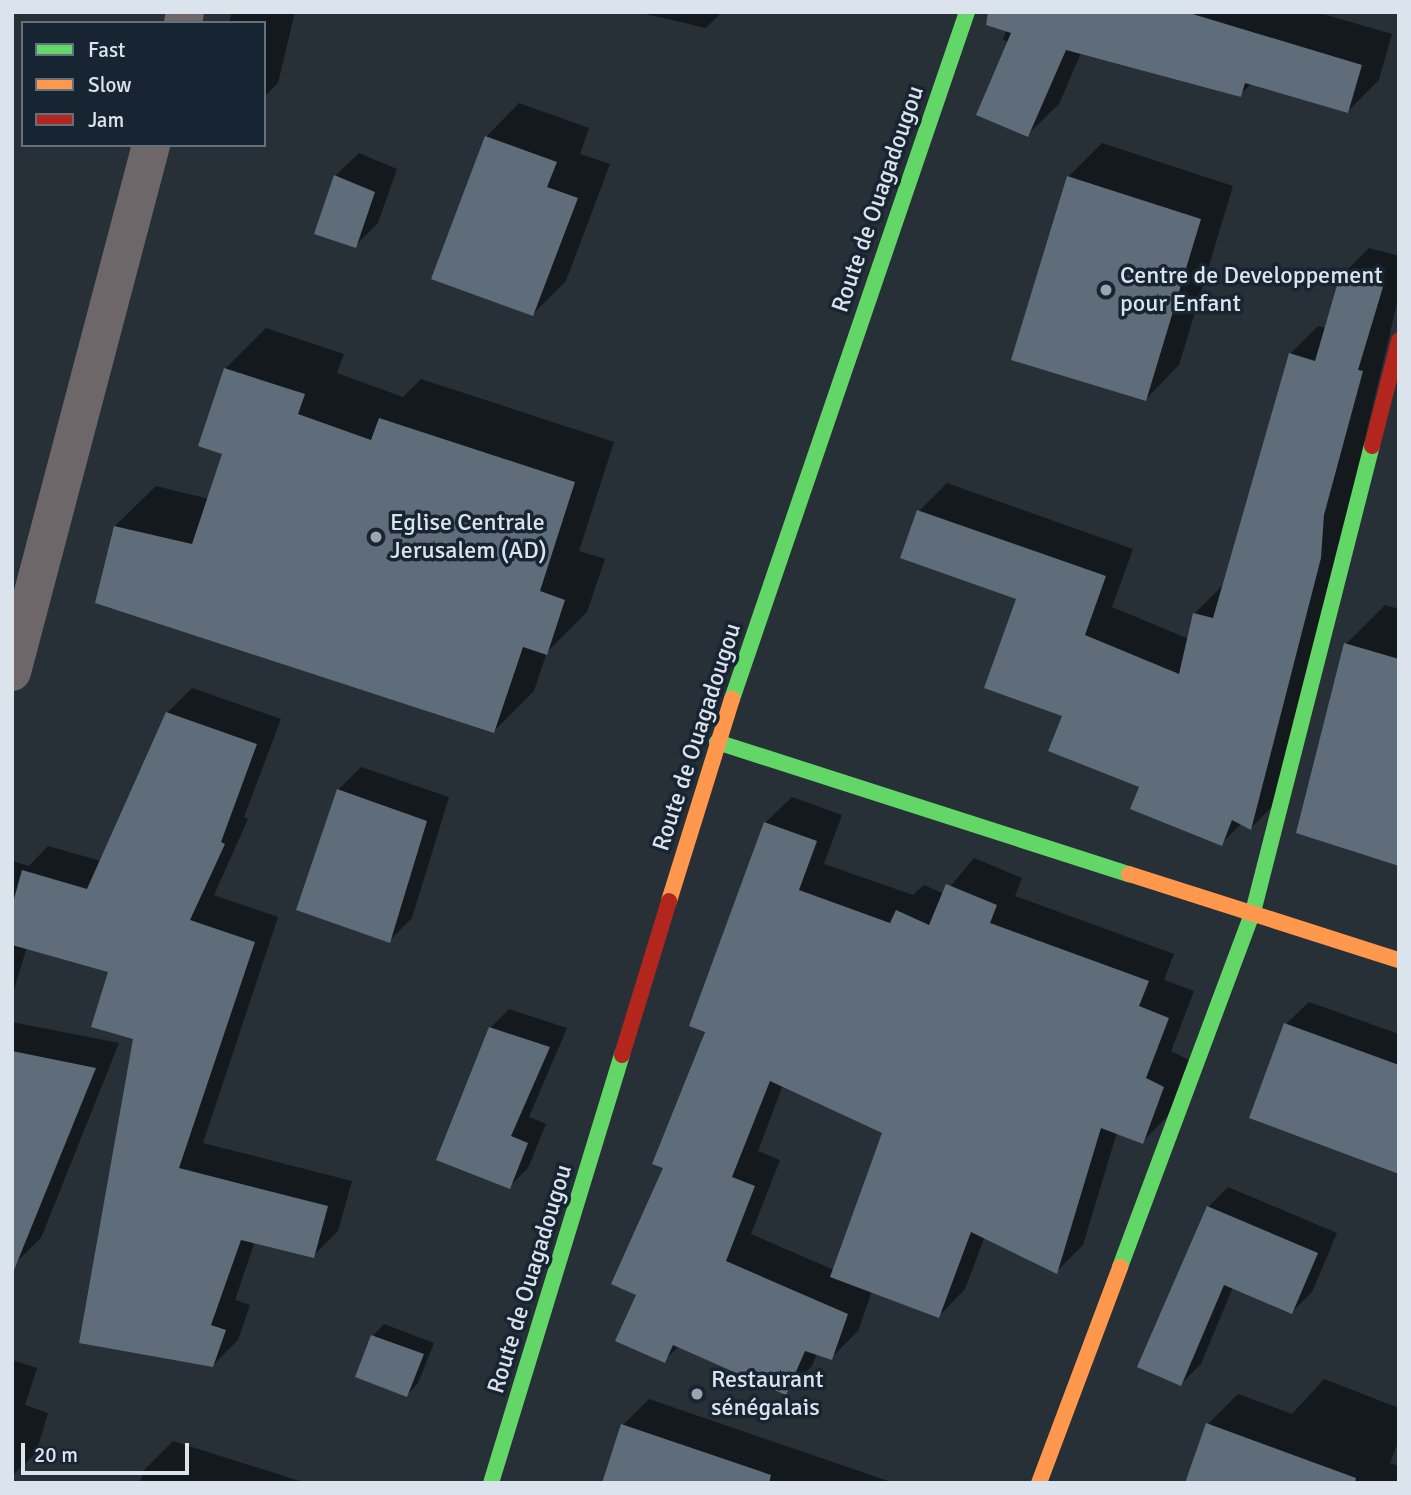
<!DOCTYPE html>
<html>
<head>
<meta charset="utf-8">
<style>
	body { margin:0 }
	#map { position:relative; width:1411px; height:1495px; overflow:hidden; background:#272f37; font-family:Signika,sans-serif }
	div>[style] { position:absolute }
	.shadow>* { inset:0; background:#0007 }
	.building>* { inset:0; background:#5f6c7a }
	.street>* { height:38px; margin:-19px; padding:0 19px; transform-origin:19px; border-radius:19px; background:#6e676a }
	.fast>* { height:16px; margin:-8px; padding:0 8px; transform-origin:8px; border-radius:8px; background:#63d668 }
	.slow>* { height:16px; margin:-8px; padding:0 8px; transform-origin:8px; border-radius:8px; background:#ff974d }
	.jam>* { height:16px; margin:-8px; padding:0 8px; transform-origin:8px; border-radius:8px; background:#b3261e }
	.dots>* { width:19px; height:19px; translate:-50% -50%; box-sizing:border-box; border:4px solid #172432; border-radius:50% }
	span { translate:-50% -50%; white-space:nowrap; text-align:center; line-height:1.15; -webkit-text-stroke:7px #172432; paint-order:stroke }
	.street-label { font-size:24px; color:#dbe3ed }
	.poi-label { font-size:24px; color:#dbe3ed }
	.left { translate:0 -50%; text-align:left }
	.frame { position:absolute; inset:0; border:14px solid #dbe3ed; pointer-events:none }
	.legend { position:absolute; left:21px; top:21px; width:245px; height:126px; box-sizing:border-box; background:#172432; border:2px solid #65707d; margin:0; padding:9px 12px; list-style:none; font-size:21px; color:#dbe3ed }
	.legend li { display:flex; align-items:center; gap:14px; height:35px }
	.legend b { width:35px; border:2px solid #65707d }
	.scale { position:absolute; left:21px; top:1443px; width:168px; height:32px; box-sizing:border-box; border:4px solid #dbe3ed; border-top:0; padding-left:9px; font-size:21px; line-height:24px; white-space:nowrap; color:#dbe3ed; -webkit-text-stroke:5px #172432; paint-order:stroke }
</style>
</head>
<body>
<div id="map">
	<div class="shadow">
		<div style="clip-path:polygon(232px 12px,295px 12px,278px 83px,264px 97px,264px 23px,229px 23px)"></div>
		<div style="clip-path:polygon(637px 12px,722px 12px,706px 28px)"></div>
		<div style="clip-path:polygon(1012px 12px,1316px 12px,1392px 34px,1379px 80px,1348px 111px,1252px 83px,1240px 95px,1081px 53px,1059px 104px,1027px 135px,1009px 42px,1003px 40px)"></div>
		<div style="clip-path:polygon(519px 103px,589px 128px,580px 154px,610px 164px,566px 281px,533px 314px,486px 137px)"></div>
		<div style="clip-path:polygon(1102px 143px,1233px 186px,1179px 365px,1146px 399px,1068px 177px)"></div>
		<div style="clip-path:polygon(359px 153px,397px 169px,378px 223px,355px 246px,335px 176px)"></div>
		<div style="clip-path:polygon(1369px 248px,1399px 256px,1399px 295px,1279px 800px,1251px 828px,1242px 823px,1222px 843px,1141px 786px,1064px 715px,1018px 598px,919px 511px,947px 483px,1133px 549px,1112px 607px,1189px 639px,1194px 614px,1222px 586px,1290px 354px,1318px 326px,1326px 328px,1341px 276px)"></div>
		<div style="clip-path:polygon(266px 328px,344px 354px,337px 373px,403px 397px,421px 379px,614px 442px,579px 551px,605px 559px,587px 612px,547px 652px,534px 691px,494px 731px,115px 526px,156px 486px,209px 499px,224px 453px,225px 369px)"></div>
		<div style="clip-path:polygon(1385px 605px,1399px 609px,1399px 864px,1346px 644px)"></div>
		<div style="clip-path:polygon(192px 688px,281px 719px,244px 817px,248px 819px,214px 895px,278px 917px,203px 1143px,352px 1181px,338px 1231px,313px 1256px,255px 1241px,235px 1300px,250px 1305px,238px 1340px,213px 1365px,135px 1038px,110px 971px,27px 947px,12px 996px,12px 861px,29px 866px,48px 846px,101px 861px,167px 713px)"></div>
		<div style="clip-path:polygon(361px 767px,449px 797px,412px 918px,389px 941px,338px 790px)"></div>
		<div style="clip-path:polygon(evenodd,792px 797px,842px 815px,824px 864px,913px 895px,924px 885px,944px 894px,974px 858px,1022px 878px,1015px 896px,1174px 954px,1164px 980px,1194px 991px,1171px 1051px,1189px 1060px,1169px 1115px,1142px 1142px,1117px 1132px,1083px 1245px,1057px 1271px,985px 1236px,965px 1289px,939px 1316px,872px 1291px,858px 1331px,831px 1358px,817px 1353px,812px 1366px,785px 1392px,679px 1346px,664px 1361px,638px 1294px,665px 1167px,765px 823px,792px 797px,783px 1085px,884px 1132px,834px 1270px,751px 1234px,780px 1160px,758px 1151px,783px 1085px)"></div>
		<div style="clip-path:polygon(1309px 1002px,1399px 1034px,1399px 1174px,1252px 1117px,1286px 1024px)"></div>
		<div style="clip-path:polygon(509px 1009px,567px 1028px,529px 1117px,546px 1124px,528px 1168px,509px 1187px,490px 1028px)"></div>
		<div style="clip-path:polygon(12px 1022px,119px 1043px,41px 1238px,16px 1262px,12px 1261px)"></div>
		<div style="clip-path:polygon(1228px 1187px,1337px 1233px,1312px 1292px,1292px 1312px,1233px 1287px,1201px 1364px,1181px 1384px,1208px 1207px)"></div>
		<div style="clip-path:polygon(384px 1324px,434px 1343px,418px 1383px,407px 1395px,373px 1336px)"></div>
		<div style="clip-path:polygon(12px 1360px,37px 1368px,25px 1405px,48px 1413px,36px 1453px,12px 1476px)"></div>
		<div style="clip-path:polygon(1324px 1379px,1399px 1408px,1399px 1440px,1390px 1463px,1399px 1466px,1399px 1483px,1186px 1483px,1208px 1424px,1238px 1394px,1292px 1414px)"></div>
		<div style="clip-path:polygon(649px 1399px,894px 1483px,603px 1483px,623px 1425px)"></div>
		<div style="clip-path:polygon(173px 1441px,306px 1483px,140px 1483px,144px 1470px)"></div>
	</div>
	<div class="building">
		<div style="clip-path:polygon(988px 12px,1186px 12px,1362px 65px,1348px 113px,1245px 83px,1241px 97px,1066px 50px,1028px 137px,976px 115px,1011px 33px,986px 25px)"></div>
		<div style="clip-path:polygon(485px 136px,557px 162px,547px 187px,578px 198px,533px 316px,431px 279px)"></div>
		<div style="clip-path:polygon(334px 175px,375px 192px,356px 248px,314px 234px)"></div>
		<div style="clip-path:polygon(1067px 176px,1201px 219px,1146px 401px,1011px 360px)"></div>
		<div style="clip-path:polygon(1340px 275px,1383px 287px,1358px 370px,1363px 371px,1324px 515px,1321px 558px,1251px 830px,1232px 820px,1222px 846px,1130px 809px,1139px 787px,1048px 751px,1062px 716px,984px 688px,1016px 599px,900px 558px,917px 510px,1106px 576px,1085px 635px,1179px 674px,1193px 613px,1213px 618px,1289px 353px,1315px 361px)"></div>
		<div style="clip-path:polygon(224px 368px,305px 394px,298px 414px,371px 440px,379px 418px,575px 482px,540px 591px,565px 600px,547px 655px,523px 647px,494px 733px,95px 603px,114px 526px,192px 544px,222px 454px,198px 446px)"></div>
		<div style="clip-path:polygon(1344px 643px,1399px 659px,1399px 866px,1296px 833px)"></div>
		<div style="clip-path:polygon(166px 712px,257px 744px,221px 842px,225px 844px,190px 920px,255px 942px,179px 1168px,328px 1206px,314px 1258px,241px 1240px,211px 1325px,226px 1330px,213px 1367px,79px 1343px,133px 1039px,91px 1027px,108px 972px,12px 945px,12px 906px,22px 870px,87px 889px)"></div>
		<div style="clip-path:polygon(337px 789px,427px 821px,390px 943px,296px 910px)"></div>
		<div style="clip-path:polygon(764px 822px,817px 841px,799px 890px,890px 923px,896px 910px,929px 925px,946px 884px,997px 905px,990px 923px,1149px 981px,1139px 1006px,1169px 1018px,1146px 1078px,1164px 1087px,1143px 1144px,1101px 1128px,1057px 1274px,971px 1232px,939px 1318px,830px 1277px,882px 1133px,770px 1081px,732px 1177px,755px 1186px,726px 1261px,848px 1314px,832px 1360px,805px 1351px,786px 1395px,673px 1345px,665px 1363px,615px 1341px,636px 1295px,611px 1284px,663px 1168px,652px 1164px,705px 1032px,689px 1026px)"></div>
		<div style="clip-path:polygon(1284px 1023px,1399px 1065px,1399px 1174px,1249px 1118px)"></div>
		<div style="clip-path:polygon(489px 1027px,550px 1047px,511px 1136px,528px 1143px,510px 1189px,436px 1160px)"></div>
		<div style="clip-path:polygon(12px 1051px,96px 1068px,14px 1270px,12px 1270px)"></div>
		<div style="clip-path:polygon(1207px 1206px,1318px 1253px,1292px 1314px,1224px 1285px,1181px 1386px,1137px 1367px)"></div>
		<div style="clip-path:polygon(371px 1335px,424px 1354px,407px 1397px,355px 1377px)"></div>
		<div style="clip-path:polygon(1206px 1423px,1356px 1478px,1355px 1483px,1185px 1483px)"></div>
		<div style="clip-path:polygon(621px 1424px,771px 1475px,769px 1483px,602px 1483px)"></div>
	</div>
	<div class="street">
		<div style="left:183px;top:23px;width:11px;rotate:-80deg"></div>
		<div style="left:12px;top:672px;width:545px;rotate:-75.22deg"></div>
	</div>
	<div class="fast">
		<div style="left:732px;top:699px;width:726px;rotate:-71.12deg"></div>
		<div style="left:717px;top:742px;width:433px;rotate:17.8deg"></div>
		<div style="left:1120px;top:1267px;width:379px;rotate:-69.5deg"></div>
		<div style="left:1253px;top:912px;width:481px;rotate:-75.7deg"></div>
		<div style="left:491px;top:1483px;width:448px;rotate:-73deg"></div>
	</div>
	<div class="slow">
		<div style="left:1129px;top:874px;width:283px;rotate:17.7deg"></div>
		<div style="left:669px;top:901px;width:212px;rotate:-72.7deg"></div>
		<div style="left:1039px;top:1483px;width:231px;rotate:-69.4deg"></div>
	</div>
	<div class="jam">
		<div style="left:1372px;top:446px;width:109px;rotate:-75.7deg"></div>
		<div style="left:622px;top:1055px;width:161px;rotate:-73deg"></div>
	</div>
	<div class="dots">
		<div style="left:1106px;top:290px;background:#9ca4ad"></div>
		<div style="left:376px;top:537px;background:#9ca4ad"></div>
		<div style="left:697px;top:1394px;background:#9ca4ad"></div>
	</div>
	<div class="street-label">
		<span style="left:878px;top:199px;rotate:-71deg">Route de Ouagadougou</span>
		<span style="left:697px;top:737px;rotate:-72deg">Route de Ouagadougou</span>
		<span style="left:530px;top:1279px;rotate:-73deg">Route de Ouagadougou</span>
	</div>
	<div class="poi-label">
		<span class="left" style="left:1120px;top:290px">Centre de Developpement<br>pour Enfant</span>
		<span class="left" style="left:390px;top:537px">Eglise Centrale<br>Jerusalem (AD)</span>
		<span class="left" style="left:711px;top:1394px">Restaurant<br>sénégalais</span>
	</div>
	<div class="frame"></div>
	<ul class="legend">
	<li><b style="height:9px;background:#63d668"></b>Fast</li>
	<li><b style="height:9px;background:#ff974d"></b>Slow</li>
	<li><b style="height:9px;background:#b3261e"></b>Jam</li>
	</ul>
	<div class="scale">20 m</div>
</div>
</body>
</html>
